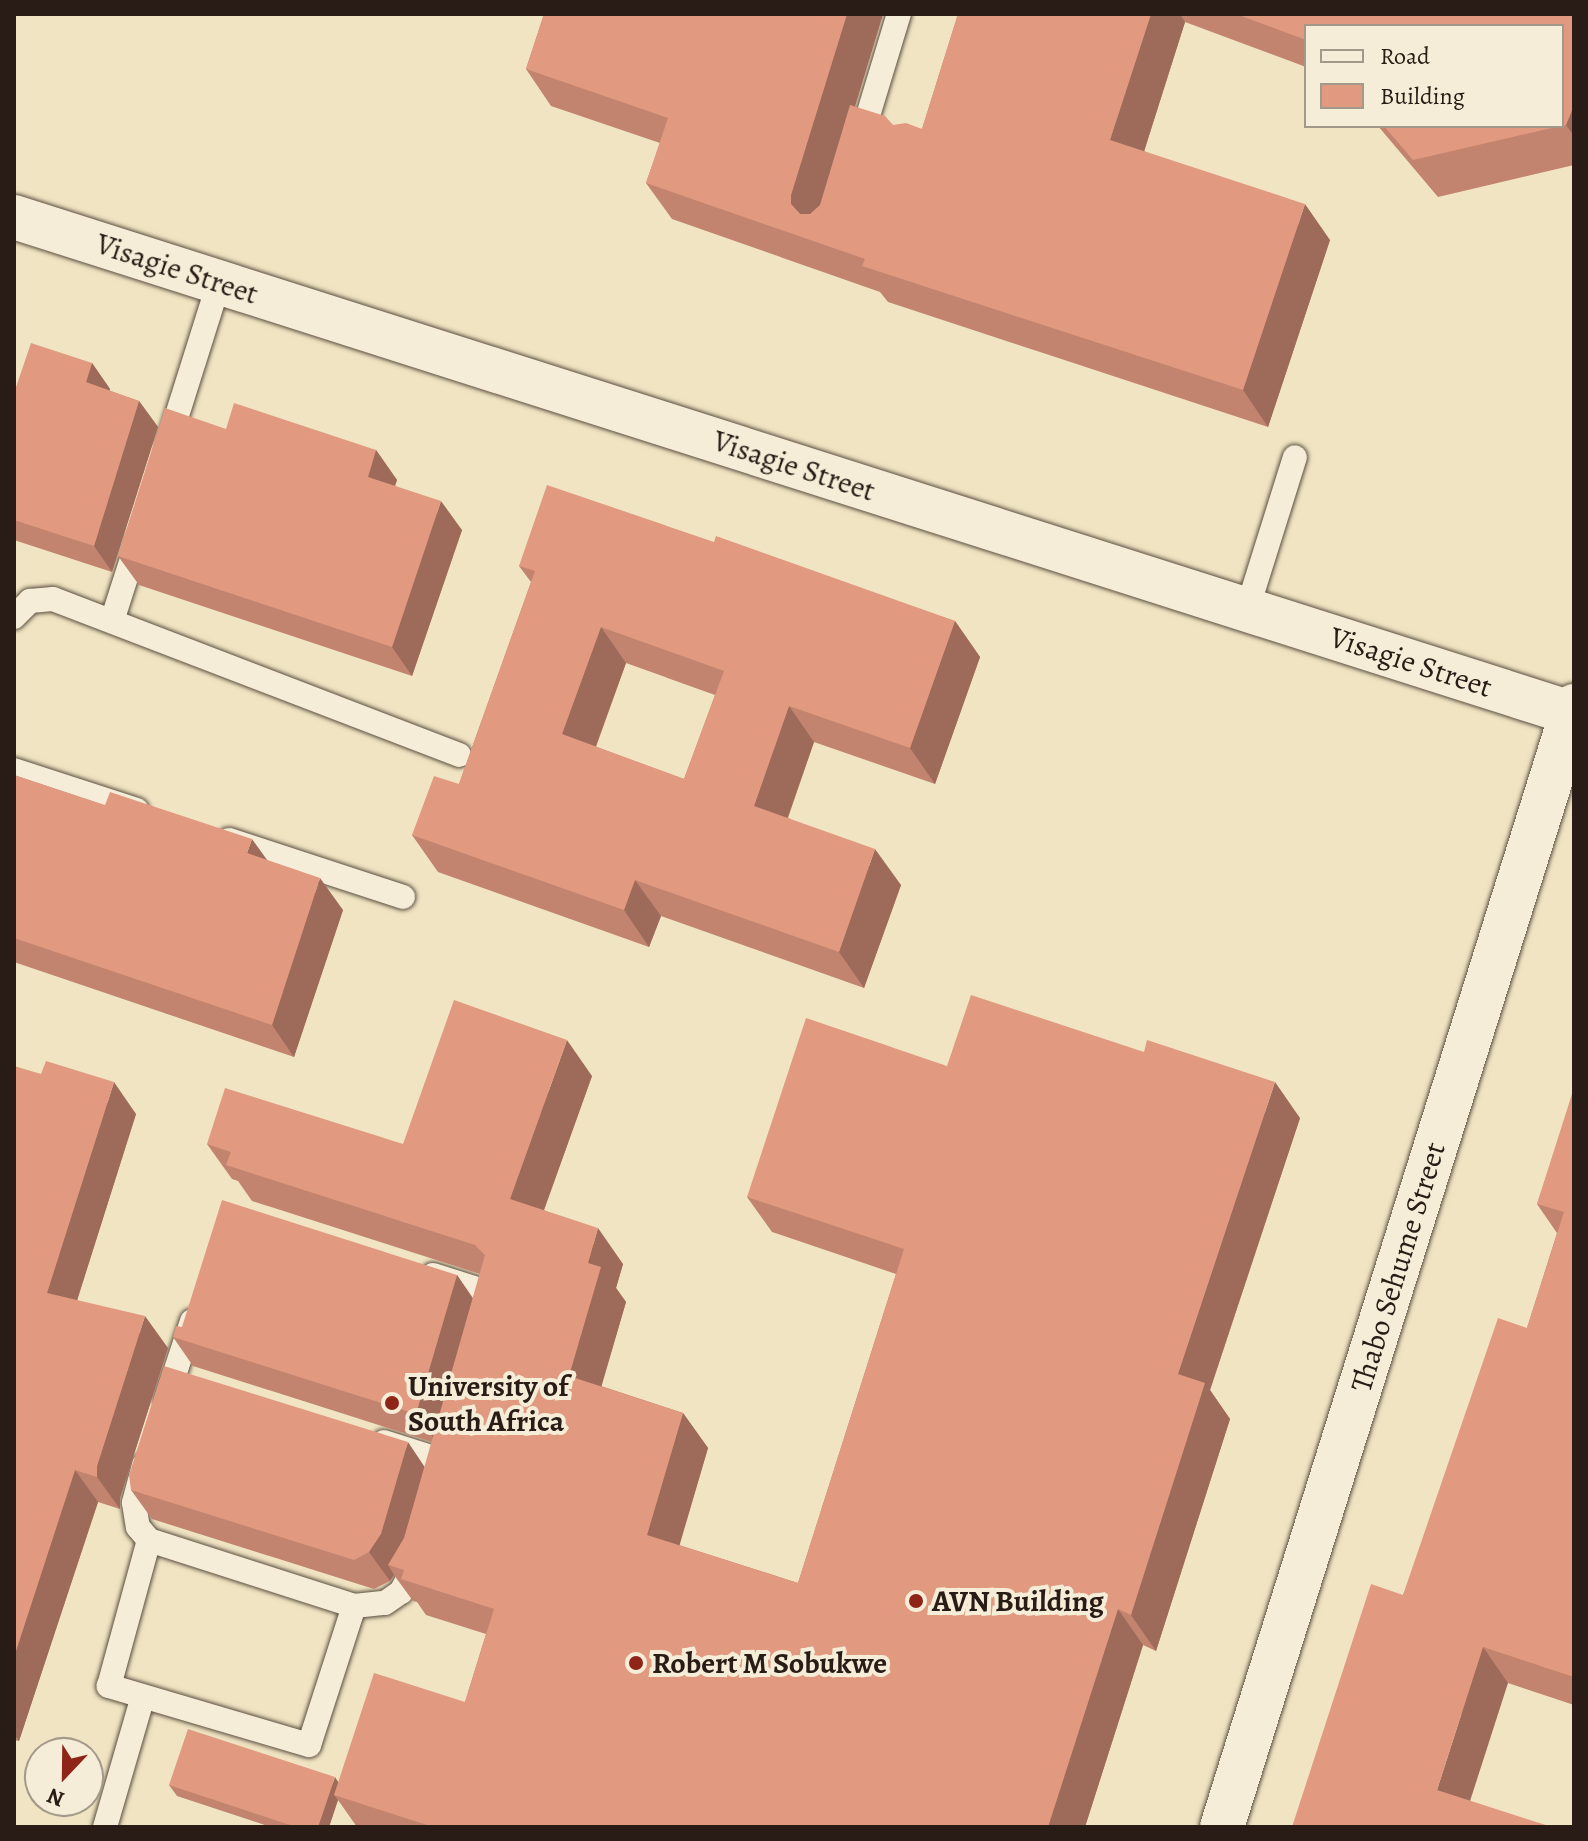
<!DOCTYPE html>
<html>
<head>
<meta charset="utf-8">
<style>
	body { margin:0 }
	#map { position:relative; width:1588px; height:1841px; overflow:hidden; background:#f0e4c2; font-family:Alegreya,serif }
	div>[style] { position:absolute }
	.roads { filter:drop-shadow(0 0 2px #5b4e41) drop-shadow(0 0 2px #5b4e41) }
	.service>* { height:24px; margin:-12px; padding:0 12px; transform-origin:12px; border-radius:12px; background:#f5edd7 }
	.tertiary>* { height:44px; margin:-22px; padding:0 22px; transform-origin:22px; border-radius:22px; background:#f5edd7 }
	.secondary>* { height:44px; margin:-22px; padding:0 22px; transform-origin:22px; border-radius:22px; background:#f5edd7 }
	.wall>* { inset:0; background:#c2846e }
	.shaded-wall>* { inset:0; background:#9e6b5a }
	.building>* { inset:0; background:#e19980 }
	.dots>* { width:22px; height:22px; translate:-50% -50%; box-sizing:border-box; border:4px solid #f5edd7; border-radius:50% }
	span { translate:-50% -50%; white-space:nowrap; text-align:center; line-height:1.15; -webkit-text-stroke:8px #f5edd7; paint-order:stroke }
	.street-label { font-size:30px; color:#291c16 }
	.poi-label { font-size:30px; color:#291c16; font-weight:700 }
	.left { translate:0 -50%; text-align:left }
	.frame { position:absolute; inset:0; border:16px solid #291c16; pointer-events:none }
	.legend { position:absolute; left:1304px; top:24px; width:260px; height:104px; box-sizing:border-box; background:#f5edd7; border:2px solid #a3998a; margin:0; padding:10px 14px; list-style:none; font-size:24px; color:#291c16 }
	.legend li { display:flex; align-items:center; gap:16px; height:40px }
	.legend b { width:40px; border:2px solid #a3998a }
	.north { position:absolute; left:24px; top:1737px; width:80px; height:80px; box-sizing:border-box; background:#f5edd7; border:2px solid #a3998a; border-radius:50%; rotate:202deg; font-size:22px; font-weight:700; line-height:32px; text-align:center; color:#291c16 }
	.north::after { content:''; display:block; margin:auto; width:28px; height:36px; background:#8f2418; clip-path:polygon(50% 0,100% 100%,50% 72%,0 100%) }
</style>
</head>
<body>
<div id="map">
	<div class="roads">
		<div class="service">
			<div style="left:860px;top:142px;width:134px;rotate:-73.1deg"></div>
			<div style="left:168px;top:444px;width:170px;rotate:-72.5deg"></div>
			<div style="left:1247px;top:610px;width:160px;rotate:-72.6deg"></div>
			<div style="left:14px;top:617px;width:23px;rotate:-45deg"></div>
			<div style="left:30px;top:601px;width:23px;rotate:-5deg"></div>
			<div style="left:53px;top:599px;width:435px;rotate:21deg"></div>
			<div style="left:112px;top:621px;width:85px;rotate:-72.2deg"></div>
			<div style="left:14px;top:770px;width:129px;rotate:18deg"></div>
			<div style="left:229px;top:840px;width:183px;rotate:18.1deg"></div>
			<div style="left:433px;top:1275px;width:66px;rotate:17.6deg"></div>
			<div style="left:496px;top:1295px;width:9px;rotate:108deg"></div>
			<div style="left:166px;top:1400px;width:83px;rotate:-71.8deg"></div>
			<div style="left:384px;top:1442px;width:66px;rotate:17.6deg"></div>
			<div style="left:144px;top:1465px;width:39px;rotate:105deg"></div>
			<div style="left:134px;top:1503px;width:24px;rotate:81deg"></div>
			<div style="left:138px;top:1527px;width:17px;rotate:50deg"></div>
			<div style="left:149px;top:1540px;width:215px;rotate:17.8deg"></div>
			<div style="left:354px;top:1606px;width:146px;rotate:107.9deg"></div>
			<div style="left:309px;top:1745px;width:209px;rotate:-163.6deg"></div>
			<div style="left:109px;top:1686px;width:151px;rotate:-74.7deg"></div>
			<div style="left:354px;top:1606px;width:31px;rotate:-6deg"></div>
			<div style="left:385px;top:1603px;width:19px;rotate:-35deg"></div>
			<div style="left:401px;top:1592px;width:34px;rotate:-62deg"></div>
			<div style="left:105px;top:1827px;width:136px;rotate:-73.8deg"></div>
		</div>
		<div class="tertiary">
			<div style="left:14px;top:217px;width:1637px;rotate:17.67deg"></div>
		</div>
		<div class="secondary">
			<div style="left:1222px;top:1827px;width:1175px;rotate:-72.57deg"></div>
		</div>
	</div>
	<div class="wall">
		<div style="clip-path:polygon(544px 14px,883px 14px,855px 106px,893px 125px,922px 129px,958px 14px,1574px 14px,1574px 165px,1438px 197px,1378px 126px,1562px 126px,1306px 26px,1306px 67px,1185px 22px,1144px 151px,1330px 240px,1268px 427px,888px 302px,880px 292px,672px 219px,646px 183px,660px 143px,551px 106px,526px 69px)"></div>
		<div style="clip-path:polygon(92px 363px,110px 389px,110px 391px,139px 401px,158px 427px,112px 572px,14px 540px,14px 393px)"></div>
		<div style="clip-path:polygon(226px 429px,376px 450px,397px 480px,395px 486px,462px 530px,412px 676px,139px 585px,118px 556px)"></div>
		<div style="clip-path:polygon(evenodd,714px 542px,955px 621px,980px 657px,935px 784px,814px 742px,788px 818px,901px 885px,864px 988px,661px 916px,649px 947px,438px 872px,412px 835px,459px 784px,531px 582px,519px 566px,714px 542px,626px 663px,715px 695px,684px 779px,596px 747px,626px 663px)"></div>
		<div style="clip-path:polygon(14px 775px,267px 860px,343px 910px,294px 1057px,14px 962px)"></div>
		<div style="clip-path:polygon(14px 1066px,136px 1114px,77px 1300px,168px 1348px,120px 1498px,120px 1509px,98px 1502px,19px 1741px,14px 1740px)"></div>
		<div style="clip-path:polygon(947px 1066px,1300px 1118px,1210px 1390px,1230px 1419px,1156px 1651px,1143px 1645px,1085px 1827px,357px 1827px,338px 1800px,329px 1827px,271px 1827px,177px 1796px,169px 1785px,338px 1783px,465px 1702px,486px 1634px,426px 1615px,417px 1602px,413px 1601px,394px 1575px,390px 1581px,374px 1589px,152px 1519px,131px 1490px,425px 1467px,432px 1442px,193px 1366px,173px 1337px,182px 1327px,457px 1275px,473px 1298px,480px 1274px,252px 1201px,238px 1181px,232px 1179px,207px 1144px,403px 1144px,592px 1076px,544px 1210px,623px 1264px,616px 1288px,626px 1302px,601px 1386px,683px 1413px,708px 1448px,679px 1545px,798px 1583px,896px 1274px,772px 1232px,747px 1197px)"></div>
		<div style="clip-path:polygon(1574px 1094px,1574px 1705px,1508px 1683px,1292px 1827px,1403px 1595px,1527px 1328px,1557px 1233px,1537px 1204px)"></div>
	</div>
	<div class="shaded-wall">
		<div style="clip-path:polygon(847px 14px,883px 14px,817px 232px,791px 204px,791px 195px)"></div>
		<div style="clip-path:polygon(1151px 14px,1180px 14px,1185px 22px,1136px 177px,1110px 140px)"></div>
		<div style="clip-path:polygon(1574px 105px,1574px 136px,1566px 125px)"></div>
		<div style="clip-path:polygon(1305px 204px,1330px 240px,1268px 427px,1243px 390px)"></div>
		<div style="clip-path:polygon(92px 363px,110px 389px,104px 408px,86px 382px)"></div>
		<div style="clip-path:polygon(139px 401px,158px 427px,112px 572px,94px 546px)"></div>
		<div style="clip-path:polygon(376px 450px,397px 480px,388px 506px,368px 477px)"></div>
		<div style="clip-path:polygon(441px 501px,462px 530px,412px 676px,392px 647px)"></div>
		<div style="clip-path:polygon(955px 621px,980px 657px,935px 784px,910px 748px)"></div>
		<div style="clip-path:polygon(601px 627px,626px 663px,587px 770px,562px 734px)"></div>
		<div style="clip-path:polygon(789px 706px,814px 742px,779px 842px,754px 806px)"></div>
		<div style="clip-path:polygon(252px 839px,275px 871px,247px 853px)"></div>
		<div style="clip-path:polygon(875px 849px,901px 885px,864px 988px,839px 952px)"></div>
		<div style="clip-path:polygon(320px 878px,343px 910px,294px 1057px,272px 1025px)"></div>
		<div style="clip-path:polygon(635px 880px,661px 916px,649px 947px,624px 910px)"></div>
		<div style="clip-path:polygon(567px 1040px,592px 1076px,535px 1235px,510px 1199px)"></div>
		<div style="clip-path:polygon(114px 1082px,136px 1114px,69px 1326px,47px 1293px)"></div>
		<div style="clip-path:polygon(1275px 1082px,1300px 1118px,1210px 1390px,1230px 1419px,1156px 1651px,1131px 1615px,1178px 1374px)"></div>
		<div style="clip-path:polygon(598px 1228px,623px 1264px,616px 1288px,626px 1302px,594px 1412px,569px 1376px,588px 1263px)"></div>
		<div style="clip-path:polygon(457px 1275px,477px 1305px,437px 1443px,416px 1414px)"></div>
		<div style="clip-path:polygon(145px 1316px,168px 1348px,120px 1498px,120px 1509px,97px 1477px,97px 1466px)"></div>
		<div style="clip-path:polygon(683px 1413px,708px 1448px,672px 1571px,647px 1535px)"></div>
		<div style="clip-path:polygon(408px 1442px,428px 1472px,398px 1568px,388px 1565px,394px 1575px,390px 1581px,369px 1552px)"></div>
		<div style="clip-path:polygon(75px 1470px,98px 1502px,19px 1741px,14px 1734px,14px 1657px)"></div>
		<div style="clip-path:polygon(1118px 1609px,1143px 1645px,1085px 1827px,1048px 1827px)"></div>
		<div style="clip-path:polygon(1483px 1647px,1508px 1683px,1462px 1826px,1437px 1790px)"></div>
		<div style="clip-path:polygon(335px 1777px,342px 1788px,334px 1795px,338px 1800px,329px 1827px,318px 1827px)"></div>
	</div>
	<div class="building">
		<div style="clip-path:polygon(544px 14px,847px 14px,791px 195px,791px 204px,800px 214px,810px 214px,820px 205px,850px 105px,885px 116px,893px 125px,906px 123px,922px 129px,958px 14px,1151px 14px,1110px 140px,1305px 204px,1243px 390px,862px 266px,865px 259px,646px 183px,668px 118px,526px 69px)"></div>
		<div style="clip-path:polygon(1236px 14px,1574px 14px,1574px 105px,1566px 125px,1562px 126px,1562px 26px,1306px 26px,1306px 40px)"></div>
		<div style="clip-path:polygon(1384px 126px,1560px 126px,1413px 160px)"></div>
		<div style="clip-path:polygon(31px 343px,92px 363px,86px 382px,139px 401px,94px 546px,14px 520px,14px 393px)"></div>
		<div style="clip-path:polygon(234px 403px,376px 450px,368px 477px,441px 501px,392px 647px,118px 556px,165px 408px,226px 429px)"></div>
		<div style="clip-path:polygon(evenodd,547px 485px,714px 542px,716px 536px,955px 621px,910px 748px,789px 706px,754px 806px,875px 849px,839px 952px,635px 880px,624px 910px,412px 835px,434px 776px,459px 784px,535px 571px,519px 566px,547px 485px,601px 627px,724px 671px,684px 779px,562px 734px,601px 627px)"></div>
		<div style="clip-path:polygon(14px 775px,105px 805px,110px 792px,252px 839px,247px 853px,320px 878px,272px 1025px,14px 938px)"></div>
		<div style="clip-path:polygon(971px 995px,1144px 1052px,1147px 1040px,1275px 1082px,1178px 1374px,1205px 1383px,1131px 1615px,1118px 1609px,1048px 1827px,433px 1827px,334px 1795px,374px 1673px,465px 1702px,494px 1609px,401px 1579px,404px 1570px,388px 1565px,404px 1538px,485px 1255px,475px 1245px,226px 1165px,231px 1152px,207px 1144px,225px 1088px,403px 1144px,454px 1000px,567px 1040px,510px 1199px,598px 1228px,588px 1263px,601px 1267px,569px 1376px,683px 1413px,647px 1535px,798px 1583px,904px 1249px,747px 1197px,806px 1018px,947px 1066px)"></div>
		<div style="clip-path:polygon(46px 1061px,114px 1082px,47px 1293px,145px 1316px,97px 1466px,97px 1477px,75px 1470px,14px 1657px,14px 1066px,41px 1074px)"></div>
		<div style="clip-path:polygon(1572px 1094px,1574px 1094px,1574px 1677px,1483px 1647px,1437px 1790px,1552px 1827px,1292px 1827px,1371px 1584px,1403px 1595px,1498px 1318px,1527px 1328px,1564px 1212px,1537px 1204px)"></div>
		<div style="clip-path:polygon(222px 1200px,457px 1275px,416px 1414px,173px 1337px,176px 1326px,182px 1327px)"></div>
		<div style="clip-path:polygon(164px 1366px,408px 1442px,381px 1534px,369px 1552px,354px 1560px,131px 1490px,129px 1475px)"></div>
		<div style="clip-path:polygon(188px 1729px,335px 1777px,318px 1827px,296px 1827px,169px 1785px)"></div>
	</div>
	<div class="dots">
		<div style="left:392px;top:1403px;background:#8f2418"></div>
		<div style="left:916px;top:1601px;background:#8f2418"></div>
		<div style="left:636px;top:1663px;background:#8f2418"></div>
	</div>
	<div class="street-label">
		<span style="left:177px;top:269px;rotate:18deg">Visagie Street</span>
		<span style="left:794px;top:466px;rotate:18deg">Visagie Street</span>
		<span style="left:1411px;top:662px;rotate:18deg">Visagie Street</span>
		<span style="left:1398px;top:1267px;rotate:-73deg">Thabo Sehume Street</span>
	</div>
	<div class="poi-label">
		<span class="left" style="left:408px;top:1403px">University of<br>South Africa</span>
		<span class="left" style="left:932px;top:1601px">AVN Building</span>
		<span class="left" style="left:652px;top:1663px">Robert M Sobukwe</span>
	</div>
	<div class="frame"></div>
	<ul class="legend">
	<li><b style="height:10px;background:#f5edd7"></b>Road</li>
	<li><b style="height:22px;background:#e19980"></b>Building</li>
	</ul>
	<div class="north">N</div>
</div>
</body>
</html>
